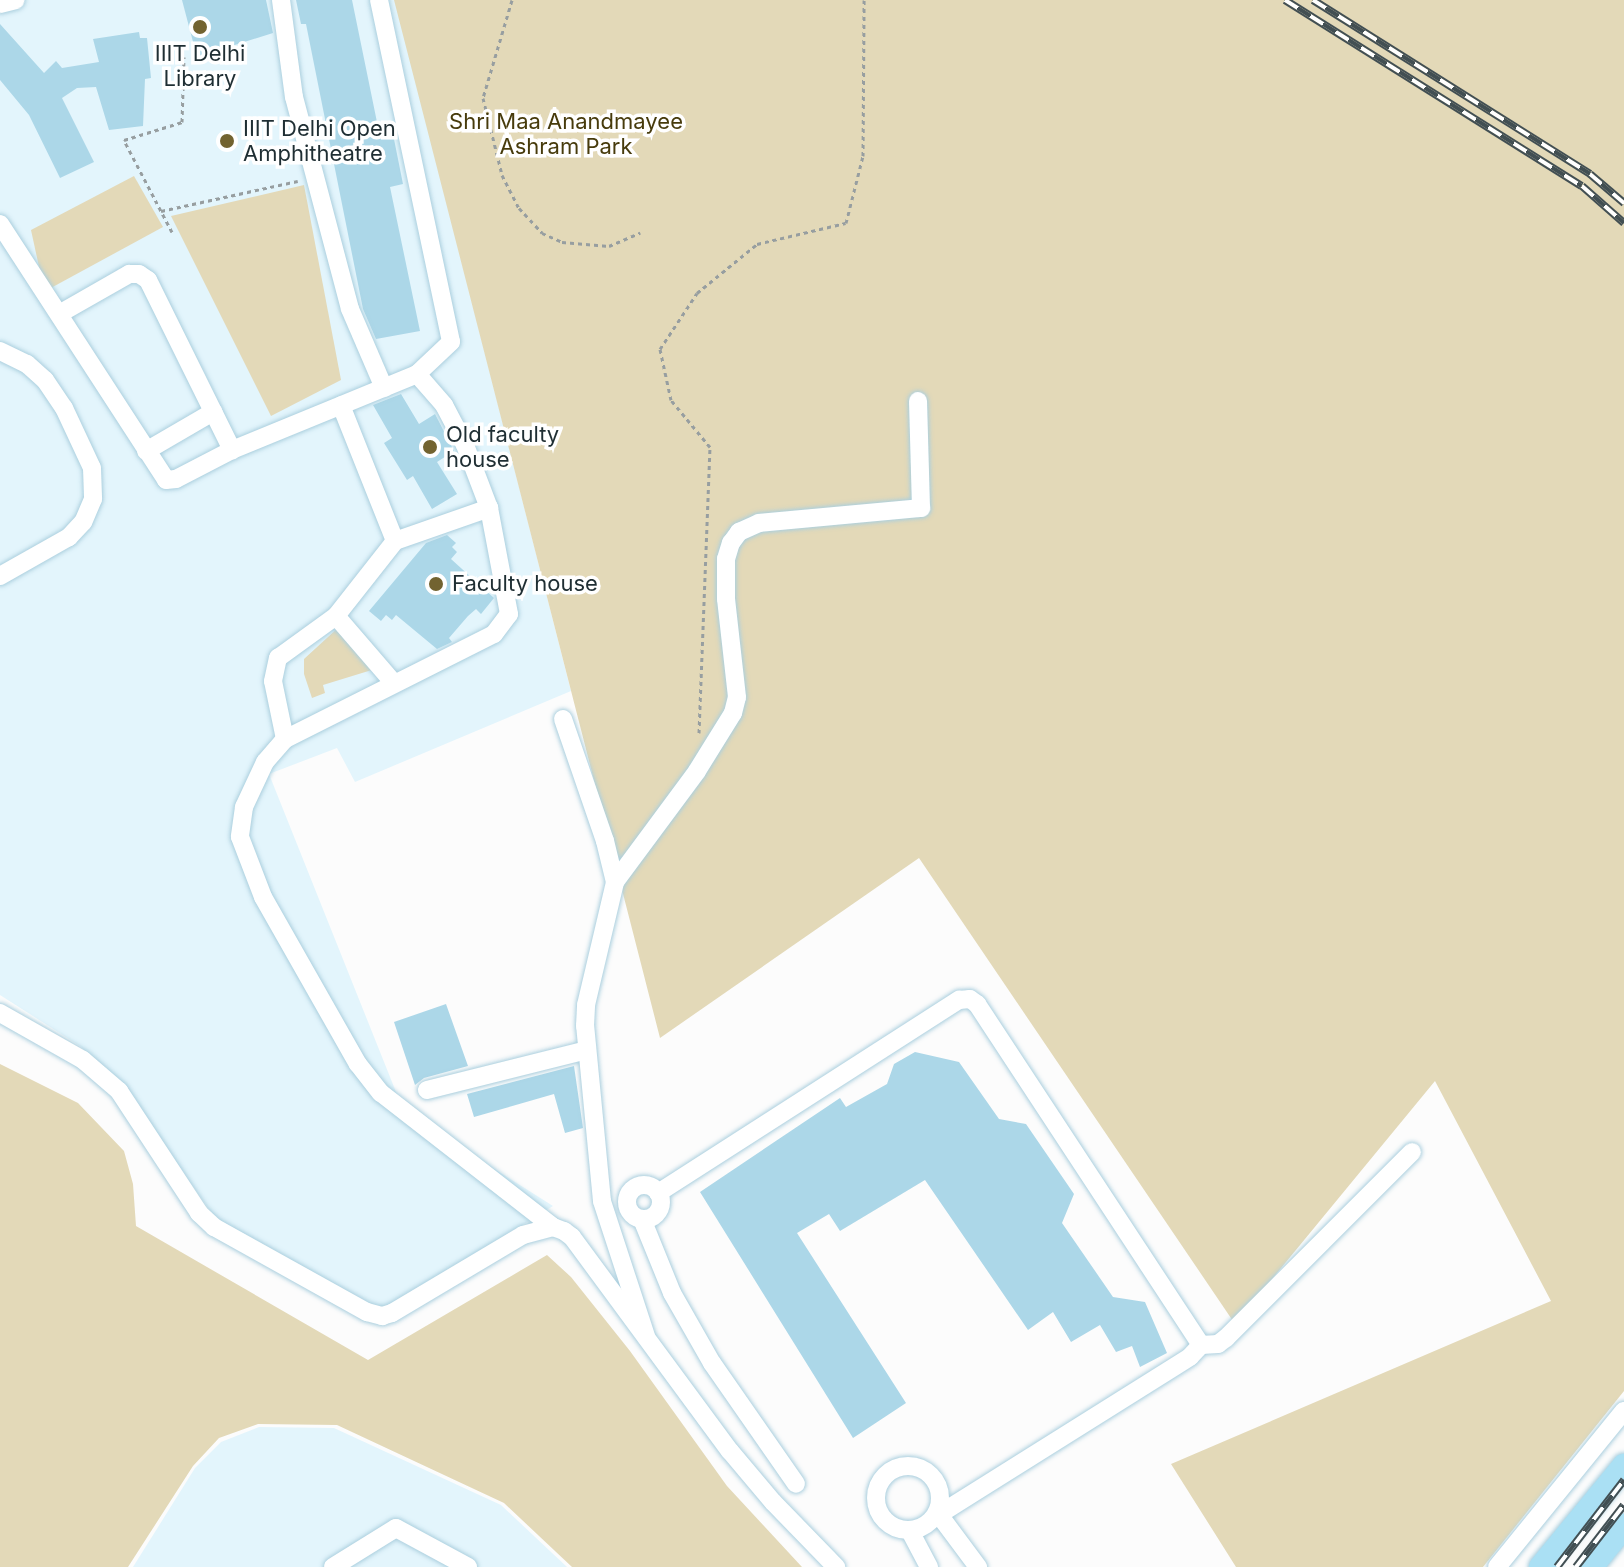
<!DOCTYPE html>
<html>
<head>
<meta charset="utf-8">
<style>
	body { margin:0 }
	#map { position:relative; width:1624px; height:1567px; overflow:hidden; background:#fcfcfc; font-family:Inter,sans-serif }
	div>[style] { position:absolute }
	.built>* { inset:0; background:#e3f5fc }
	.green>* { inset:0; background:#e3d9b8 }
	.building>* { inset:0; background:#acd7e8 }
	.path>* { height:3px; margin-top:-1.5px; transform-origin:0; background:repeating-linear-gradient(90deg,#979ea0 0 4px,transparent 0 8px) }
	.roads { filter:drop-shadow(0 0 2px #abcfde) drop-shadow(0 0 2px #abcfde) }
	.minor>* { height:18px; margin:-9px; padding:0 9px; transform-origin:9px; border-radius:9px; background:#fff }
	.minor>.ring { margin:-9px; padding:0; box-sizing:content-box; background:none; border:18px solid #fff; border-radius:50% }
	.major>* { height:24px; margin:-12px; padding:0 12px; transform-origin:12px; border-radius:12px; background:#aae0f4 }
	.rail>* { height:8px; margin-top:-4px; transform-origin:0; background:repeating-linear-gradient(90deg,#fff 0 15px,#424f53 0 30px); box-sizing:border-box; border-block:2px solid #424f53 }
	.dots>* { width:22px; height:22px; translate:-50% -50%; box-sizing:border-box; border:4px solid #fff; border-radius:50% }
	span { translate:-50% -50%; white-space:nowrap; text-align:center; line-height:1.15; -webkit-text-stroke:7px #fff; paint-order:stroke }
	.poi-label { font-size:22px; color:#1f2e33 }
	.left { translate:0 -50%; text-align:left }
	.park-label { font-size:22px; color:#473b0c }
</style>
</head>
<body>
<div id="map">
	<div class="built">
		<div style="clip-path:polygon(0 0,395px 0,571px 691px,355px 782px,337px 748px,269px 774px,404px 1112px,553px 1206px,388px 1309px,337px 1296px,214px 1216px,118px 1080px,80px 1046px,0 995px)"></div>
		<div style="clip-path:polygon(259px 1427px,334px 1428px,501px 1505px,567px 1567px,133px 1567px,195px 1468px,221px 1442px)"></div>
	</div>
	<div class="green">
		<div style="clip-path:polygon(394px 0,1624px 0,1624px 1391px,1483px 1567px,1236px 1567px,1171px 1464px,1551px 1301px,1435px 1081px,1235px 1324px,919px 858px,660px 1038px)"></div>
		<div style="clip-path:polygon(134px 176px,163px 227px,49px 289px,41px 276px,31px 230px)"></div>
		<div style="clip-path:polygon(304px 185px,341px 380px,271px 416px,171px 216px)"></div>
		<div style="clip-path:polygon(340px 626px,375px 669px,323px 685px,325px 693px,312px 698px,304px 674px,304px 659px)"></div>
		<div style="clip-path:polygon(0 1064px,78px 1103px,124px 1151px,133px 1184px,136px 1226px,368px 1360px,547px 1255px,571px 1277px,630px 1351px,727px 1486px,802px 1567px,572px 1567px,504px 1503px,337px 1425px,258px 1424px,219px 1438px,193px 1466px,128px 1567px,0 1567px)"></div>
	</div>
	<div class="building">
		<div style="clip-path:polygon(182px 0,266px 0,273px 33px,197px 57px)"></div>
		<div style="clip-path:polygon(296px 0,352px 0,378px 127px,391px 124px,403px 184px,390px 187px,420px 331px,376px 339px,363px 309px,306px 24px,301px 24px)"></div>
		<div style="clip-path:polygon(0 24px,44px 73px,56px 61px,62px 68px,99px 62px,93px 39px,139px 32px,140px 38px,147px 38px,151px 78px,145px 79px,143px 126px,109px 130px,96px 87px,77px 88px,62px 98px,94px 162px,60px 178px,29px 115px,0 80px)"></div>
		<div style="clip-path:polygon(401px 394px,419px 424px,435px 414px,454px 451px,437px 462px,457px 494px,432px 509px,413px 476px,407px 480px,384px 443px,392px 438px,373px 405px)"></div>
		<div style="clip-path:polygon(447px 535px,456px 543px,452px 547px,457px 552px,451px 559px,494px 598px,481px 614px,476px 609px,468px 616px,449px 638px,452px 642px,437px 649px,396px 615px,392px 620px,386px 615px,381px 621px,369px 611px,426px 543px)"></div>
		<div style="clip-path:polygon(446px 1004px,468px 1066px,424px 1078px,415px 1085px,394px 1022px)"></div>
		<div style="clip-path:polygon(915px 1052px,959px 1062px,999px 1119px,1026px 1124px,1074px 1194px,1062px 1223px,1113px 1297px,1145px 1302px,1167px 1353px,1140px 1367px,1132px 1346px,1116px 1352px,1100px 1325px,1071px 1342px,1053px 1312px,1028px 1330px,925px 1180px,840px 1231px,829px 1214px,797px 1233px,906px 1403px,853px 1438px,700px 1192px,840px 1098px,846px 1107px,887px 1084px,894px 1064px)"></div>
		<div style="clip-path:polygon(574px 1066px,583px 1128px,565px 1133px,554px 1094px,474px 1117px,467px 1094px)"></div>
	</div>
	<div class="path">
		<div style="left:512px;top:0;width:102px;rotate:106.5deg"></div>
		<div style="left:483px;top:98px;width:79px;rotate:76.1deg"></div>
		<div style="left:502px;top:175px;width:37px;rotate:63deg"></div>
		<div style="left:519px;top:208px;width:34px;rotate:47deg"></div>
		<div style="left:542px;top:233px;width:22px;rotate:24deg"></div>
		<div style="left:562px;top:242px;width:47px;rotate:4.9deg"></div>
		<div style="left:609px;top:246px;width:34px;rotate:-23deg"></div>
		<div style="left:161px;top:211px;width:140px;rotate:-12.4deg"></div>
		<div style="left:172px;top:232px;width:104px;rotate:-117.6deg"></div>
		<div style="left:124px;top:140px;width:61px;rotate:-17.2deg"></div>
		<div style="left:182px;top:122px;width:65px;rotate:-88.2deg"></div>
		<div style="left:699px;top:733px;width:286px;rotate:-87.8deg"></div>
		<div style="left:710px;top:447px;width:61px;rotate:-129.7deg"></div>
		<div style="left:671px;top:400px;width:52px;rotate:-102.2deg"></div>
		<div style="left:660px;top:349px;width:67px;rotate:-56.5deg"></div>
		<div style="left:697px;top:293px;width:77px;rotate:-39.2deg"></div>
		<div style="left:757px;top:244px;width:91px;rotate:-13.3deg"></div>
		<div style="left:846px;top:223px;width:69px;rotate:-75.8deg"></div>
		<div style="left:863px;top:156px;width:156px;rotate:-89.6deg"></div>
	</div>
	<div class="roads">
		<div class="minor">
			<div style="left:281px;top:0;width:98px;rotate:82.4deg"></div>
			<div style="left:294px;top:97px;width:219px;rotate:75.2deg"></div>
			<div style="left:350px;top:309px;width:86px;rotate:66.7deg"></div>
			<div style="left:379px;top:0;width:349px;rotate:78.1deg"></div>
			<div style="left:451px;top:342px;width:47px;rotate:136.7deg"></div>
			<div style="left:417px;top:374px;width:41px;rotate:48.9deg"></div>
			<div style="left:444px;top:405px;width:45px;rotate:62.3deg"></div>
			<div style="left:465px;top:445px;width:67px;rotate:69.1deg"></div>
			<div style="left:489px;top:508px;width:108px;rotate:79.3deg"></div>
			<div style="left:509px;top:614px;width:25px;rotate:127deg"></div>
			<div style="left:494px;top:634px;width:234px;rotate:153.3deg"></div>
			<div style="left:285px;top:739px;width:30px;rotate:131deg"></div>
			<div style="left:265px;top:762px;width:50px;rotate:115deg"></div>
			<div style="left:244px;top:807px;width:30px;rotate:98deg"></div>
			<div style="left:240px;top:837px;width:64px;rotate:69deg"></div>
			<div style="left:263px;top:897px;width:192px;rotate:60.4deg"></div>
			<div style="left:358px;top:1064px;width:37px;rotate:52deg"></div>
			<div style="left:381px;top:1093px;width:218px;rotate:37.9deg"></div>
			<div style="left:0;top:4px;width:16px;rotate:-14deg"></div>
			<div style="left:0;top:224px;width:305px;rotate:57deg"></div>
			<div style="left:166px;top:480px;width:10px;rotate:-6deg"></div>
			<div style="left:176px;top:479px;width:63px;rotate:-27.4deg"></div>
			<div style="left:232px;top:450px;width:200px;rotate:-22.3deg"></div>
			<div style="left:59px;top:314px;width:81px;rotate:-29.7deg"></div>
			<div style="left:129px;top:274px;width:10px"></div>
			<div style="left:139px;top:274px;width:11px;rotate:34deg"></div>
			<div style="left:148px;top:280px;width:190px;rotate:63.7deg"></div>
			<div style="left:0;top:351px;width:30px;rotate:26deg"></div>
			<div style="left:27px;top:364px;width:24px;rotate:42deg"></div>
			<div style="left:45px;top:380px;width:34px;rotate:56deg"></div>
			<div style="left:64px;top:408px;width:66px;rotate:65deg"></div>
			<div style="left:92px;top:468px;width:31px;rotate:88deg"></div>
			<div style="left:93px;top:499px;width:25px;rotate:113deg"></div>
			<div style="left:83px;top:522px;width:21px;rotate:133deg"></div>
			<div style="left:69px;top:537px;width:79px;rotate:150.5deg"></div>
			<div style="left:146px;top:451px;width:78px;rotate:-30.2deg"></div>
			<div style="left:395px;top:541px;width:100px;rotate:-19.3deg"></div>
			<div style="left:336px;top:616px;width:87px;rotate:49.2deg"></div>
			<div style="left:563px;top:719px;width:129px;rotate:71deg"></div>
			<div style="left:605px;top:841px;width:42px;rotate:76.3deg"></div>
			<div style="left:285px;top:739px;width:59px;rotate:-101.7deg"></div>
			<div style="left:273px;top:681px;width:24px;rotate:-78deg"></div>
			<div style="left:278px;top:658px;width:72px;rotate:-35.9deg"></div>
			<div style="left:336px;top:616px;width:95px;rotate:-51.8deg"></div>
			<div style="left:395px;top:541px;width:146px;rotate:-111.7deg"></div>
			<div style="left:0;top:1013px;width:95px;rotate:29.5deg"></div>
			<div style="left:83px;top:1060px;width:48px;rotate:40.7deg"></div>
			<div style="left:119px;top:1091px;width:146px;rotate:56.7deg"></div>
			<div style="left:199px;top:1213px;width:21px;rotate:43deg"></div>
			<div style="left:214px;top:1227px;width:175px;rotate:29.1deg"></div>
			<div style="left:367px;top:1312px;width:16px;rotate:15deg"></div>
			<div style="left:382px;top:1316px;width:10px;rotate:-17deg"></div>
			<div style="left:392px;top:1313px;width:152px;rotate:-30.8deg"></div>
			<div style="left:523px;top:1235px;width:31px;rotate:-15deg"></div>
			<div style="left:553px;top:1227px;width:12px;rotate:20deg"></div>
			<div style="left:564px;top:1231px;width:10px;rotate:37deg"></div>
			<div style="left:572px;top:1237px;width:266px;rotate:53.6deg"></div>
			<div style="left:730px;top:1451px;width:67px;rotate:49.9deg"></div>
			<div style="left:773px;top:1502px;width:91px;rotate:45.9deg"></div>
			<div style="left:427px;top:1090px;width:165px;rotate:-14deg"></div>
			<div class="ring" style="left:627px;top:1185px;width:16px;height:16px"></div>
			<div style="left:658px;top:1193px;width:358px;rotate:-32.7deg"></div>
			<div style="left:959px;top:1000px;width:11px;rotate:-5deg"></div>
			<div style="left:970px;top:999px;width:9px;rotate:36deg"></div>
			<div style="left:977px;top:1004px;width:408px;rotate:56.7deg"></div>
			<div style="left:1201px;top:1345px;width:16px;rotate:133deg"></div>
			<div style="left:1190px;top:1357px;width:295px;rotate:147.9deg"></div>
			<div style="left:642px;top:1219px;width:80px;rotate:67.9deg"></div>
			<div style="left:672px;top:1293px;width:81px;rotate:60.3deg"></div>
			<div style="left:712px;top:1363px;width:147px;rotate:55.2deg"></div>
			<div style="left:646px;top:1336px;width:142px;rotate:-108.1deg"></div>
			<div style="left:602px;top:1201px;width:176px;rotate:-95.5deg"></div>
			<div style="left:585px;top:1026px;width:21px;rotate:-87deg"></div>
			<div style="left:586px;top:1005px;width:126px;rotate:-76.7deg"></div>
			<div style="left:615px;top:882px;width:138px;rotate:-53.5deg"></div>
			<div style="left:697px;top:771px;width:68px;rotate:-58.2deg"></div>
			<div style="left:733px;top:713px;width:16px;rotate:-76deg"></div>
			<div style="left:737px;top:697px;width:99px;rotate:-96.4deg"></div>
			<div style="left:726px;top:599px;width:40px;rotate:-90deg"></div>
			<div style="left:726px;top:559px;width:17px;rotate:-73deg"></div>
			<div style="left:731px;top:543px;width:14px;rotate:-54deg"></div>
			<div style="left:739px;top:532px;width:22px;rotate:-24deg"></div>
			<div style="left:759px;top:523px;width:163px;rotate:-5.3deg"></div>
			<div style="left:921px;top:508px;width:107px;rotate:-91.6deg"></div>
			<div style="left:1201px;top:1345px;width:17px;rotate:-3deg"></div>
			<div style="left:1218px;top:1344px;width:10px;rotate:-37deg"></div>
			<div style="left:1226px;top:1338px;width:263px;rotate:-45deg"></div>
			<div class="ring" style="left:876px;top:1466px;width:46px;height:46px"></div>
			<div style="left:937px;top:1512px;width:69px;rotate:53.3deg"></div>
			<div style="left:910px;top:1531px;width:41px;rotate:62.2deg"></div>
			<div style="left:333px;top:1567px;width:74px;rotate:-31.8deg"></div>
			<div style="left:396px;top:1528px;width:82px;rotate:28.4deg"></div>
			<div style="left:1497px;top:1567px;width:201px;rotate:-50.9deg"></div>
		</div>
		<div class="major">
			<div style="left:1541px;top:1567px;width:131px;rotate:-50.6deg"></div>
			<div style="left:1591px;top:1567px;width:53px;rotate:-51.2deg"></div>
		</div>
	</div>
	<div class="rail">
		<div style="left:1285px;top:0;width:350px;rotate:32.1deg"></div>
		<div style="left:1582px;top:186px;width:56px;rotate:41.4deg"></div>
		<div style="left:1313px;top:0;width:327px;rotate:32.1deg"></div>
		<div style="left:1590px;top:174px;width:45px;rotate:40.5deg"></div>
		<div style="left:1557px;top:1567px;width:110px;rotate:-52.4deg"></div>
		<div style="left:1576px;top:1567px;width:78px;rotate:-52.3deg"></div>
	</div>
	<div class="dots">
		<div style="left:200px;top:27px;background:#726330"></div>
		<div style="left:227px;top:141px;background:#726330"></div>
		<div style="left:430px;top:447px;background:#726330"></div>
		<div style="left:436px;top:584px;background:#726330"></div>
	</div>
	<div class="poi-label">
		<span style="left:200px;top:66px">IIIT Delhi<br>Library</span>
		<span class="left" style="left:243px;top:141px">IIIT Delhi Open<br>Amphitheatre</span>
		<span class="left" style="left:446px;top:447px">Old faculty<br>house</span>
		<span class="left" style="left:452px;top:584px">Faculty house</span>
	</div>
	<div class="park-label">
		<span style="left:566px;top:134px">Shri Maa Anandmayee<br>Ashram Park</span>
	</div>
</div>
</body>
</html>
